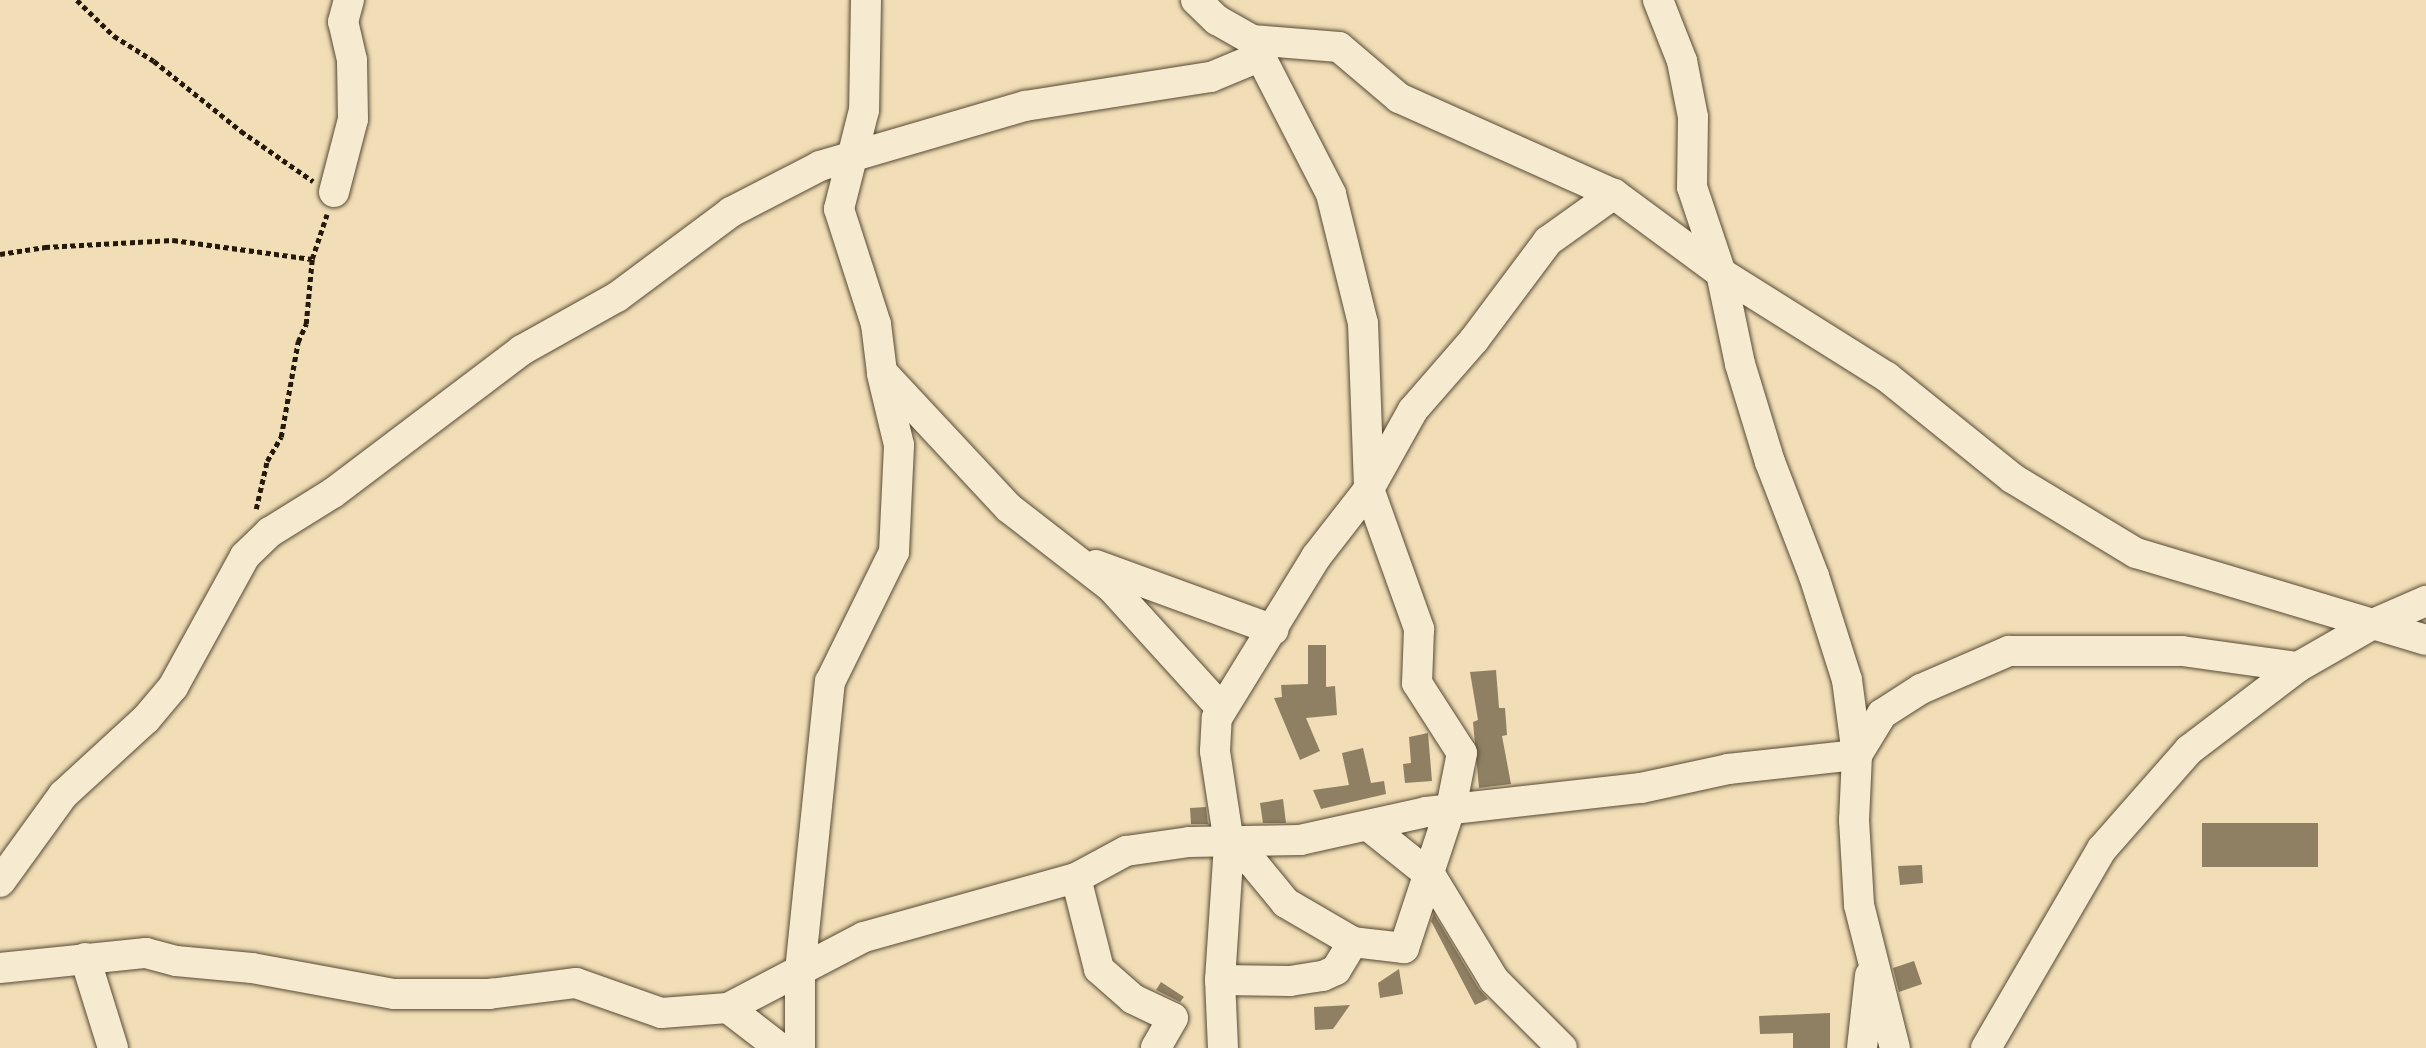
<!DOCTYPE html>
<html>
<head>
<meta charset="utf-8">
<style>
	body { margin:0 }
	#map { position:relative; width:2426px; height:1048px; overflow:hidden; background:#f1deb6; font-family:"IM FELL Great Primer",serif }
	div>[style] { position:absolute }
	.building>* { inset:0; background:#8f7f63 }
	.path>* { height:4.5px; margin-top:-2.25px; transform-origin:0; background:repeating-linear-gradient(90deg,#24190a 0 5px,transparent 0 8.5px) }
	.roads { filter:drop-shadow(0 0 2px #574a35) drop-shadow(0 0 2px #574a35) }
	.minor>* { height:30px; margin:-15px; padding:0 15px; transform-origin:15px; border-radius:15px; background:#f6ead0 }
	span { translate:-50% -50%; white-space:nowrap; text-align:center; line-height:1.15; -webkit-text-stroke:6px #f6ead0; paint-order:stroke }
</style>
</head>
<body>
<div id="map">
	<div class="building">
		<div style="clip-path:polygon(1308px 645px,1326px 645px,1326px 687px,1335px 686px,1337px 715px,1306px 718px,1320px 751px,1300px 760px,1274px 698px,1282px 697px,1281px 685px,1308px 684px)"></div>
		<div style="clip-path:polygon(1496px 670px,1499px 708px,1505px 708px,1507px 735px,1502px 736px,1511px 784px,1479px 788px,1473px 722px,1478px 720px,1470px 672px)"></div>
		<div style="clip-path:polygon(1428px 733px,1432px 781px,1405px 783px,1403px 764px,1411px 763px,1409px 737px)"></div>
		<div style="clip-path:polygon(1363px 748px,1371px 783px,1384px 781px,1386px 794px,1321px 809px,1313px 790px,1349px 785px,1342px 753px)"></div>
		<div style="clip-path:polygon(1283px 799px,1286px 823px,1263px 823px,1260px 803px)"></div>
		<div style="clip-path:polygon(1206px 807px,1208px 824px,1191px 824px,1190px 808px)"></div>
		<div style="clip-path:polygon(2202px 823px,2318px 823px,2318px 867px,2202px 867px)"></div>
		<div style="clip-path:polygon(1922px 865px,1923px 883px,1900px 885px,1898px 866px)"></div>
		<div style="clip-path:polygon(1434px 914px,1479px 989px,1488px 999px,1475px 1005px,1431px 921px)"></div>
		<div style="clip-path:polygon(1914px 961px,1922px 984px,1899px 992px,1893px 968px)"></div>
		<div style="clip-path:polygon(1399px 969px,1403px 994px,1380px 998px,1378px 983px)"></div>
		<div style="clip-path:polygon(1161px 982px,1184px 997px,1180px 1002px,1156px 990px)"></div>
		<div style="clip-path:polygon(1350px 1005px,1333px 1029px,1315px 1030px,1314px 1007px)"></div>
		<div style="clip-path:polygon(1830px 1013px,1830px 1048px,1793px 1048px,1793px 1033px,1760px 1034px,1759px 1016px)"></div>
	</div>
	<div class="path">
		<div style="left:77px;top:0;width:52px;rotate:44.2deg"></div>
		<div style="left:114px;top:36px;width:47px;rotate:32deg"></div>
		<div style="left:154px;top:61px;width:112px;rotate:38.8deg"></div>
		<div style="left:241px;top:131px;width:88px;rotate:34.8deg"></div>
		<div style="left:0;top:254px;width:46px;rotate:-8.8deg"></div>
		<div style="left:45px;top:247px;width:128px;rotate:-3.1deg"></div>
		<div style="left:173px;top:240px;width:140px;rotate:7.8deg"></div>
		<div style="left:256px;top:509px;width:49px;rotate:-77.1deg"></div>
		<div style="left:267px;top:461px;width:28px;rotate:-60deg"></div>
		<div style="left:281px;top:437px;width:97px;rotate:-79.9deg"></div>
		<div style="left:298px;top:342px;width:20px;rotate:-66deg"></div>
		<div style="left:306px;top:324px;width:65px;rotate:-84.7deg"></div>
		<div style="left:312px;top:259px;width:47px;rotate:-71.6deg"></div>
	</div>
	<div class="roads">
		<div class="minor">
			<div style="left:866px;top:0;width:110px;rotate:91deg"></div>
			<div style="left:864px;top:110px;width:102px;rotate:104.2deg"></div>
			<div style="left:839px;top:209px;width:121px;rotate:72.2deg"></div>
			<div style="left:876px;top:324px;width:48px;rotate:82.9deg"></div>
			<div style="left:882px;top:372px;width:186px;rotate:47deg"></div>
			<div style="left:1009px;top:508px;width:129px;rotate:37.8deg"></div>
			<div style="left:1111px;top:587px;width:165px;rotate:47.7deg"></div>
			<div style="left:1196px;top:0;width:29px;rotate:44deg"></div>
			<div style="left:1217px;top:20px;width:40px;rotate:29.7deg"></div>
			<div style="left:1252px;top:40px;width:87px;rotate:4.6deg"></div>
			<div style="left:1339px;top:47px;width:79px;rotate:40.4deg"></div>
			<div style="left:1399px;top:98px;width:235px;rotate:24.1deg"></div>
			<div style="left:1614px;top:194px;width:133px;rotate:36.4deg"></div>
			<div style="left:1721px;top:273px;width:196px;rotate:32.1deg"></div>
			<div style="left:1887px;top:377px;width:161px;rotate:38.9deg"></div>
			<div style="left:2012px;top:478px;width:145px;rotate:31.2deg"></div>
			<div style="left:2136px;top:553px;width:303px;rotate:16.7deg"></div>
			<div style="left:1658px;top:0;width:66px;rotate:68.5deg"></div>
			<div style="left:1682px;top:61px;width:57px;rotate:78.9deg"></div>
			<div style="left:1693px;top:117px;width:70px;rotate:90.8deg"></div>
			<div style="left:1692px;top:187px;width:91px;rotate:71.4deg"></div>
			<div style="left:1721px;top:273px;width:93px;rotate:78.2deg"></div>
			<div style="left:1740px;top:364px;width:102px;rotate:73deg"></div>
			<div style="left:1770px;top:462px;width:122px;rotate:68.9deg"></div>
			<div style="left:1814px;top:576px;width:109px;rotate:72.4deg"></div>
			<div style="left:1847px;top:680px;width:76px;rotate:82.4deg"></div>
			<div style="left:1857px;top:755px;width:65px;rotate:92.6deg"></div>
			<div style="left:1854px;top:820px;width:85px;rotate:86.6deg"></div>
			<div style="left:1859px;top:905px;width:147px;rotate:75.9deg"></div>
			<div style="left:1252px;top:40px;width:173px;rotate:62.8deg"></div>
			<div style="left:1331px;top:194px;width:133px;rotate:76.1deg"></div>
			<div style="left:1363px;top:323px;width:166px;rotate:87.9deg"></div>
			<div style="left:1369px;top:489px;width:149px;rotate:70.3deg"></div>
			<div style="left:1419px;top:629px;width:54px;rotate:92.1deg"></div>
			<div style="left:1417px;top:683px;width:83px;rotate:57.3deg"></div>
			<div style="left:1462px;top:753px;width:51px;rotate:101.3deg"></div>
			<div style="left:1452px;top:803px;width:153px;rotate:108.3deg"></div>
			<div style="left:1404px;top:948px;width:51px;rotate:-173.3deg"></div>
			<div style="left:334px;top:192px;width:75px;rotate:-75.4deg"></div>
			<div style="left:353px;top:119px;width:59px;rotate:-91deg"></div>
			<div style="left:352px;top:60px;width:39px;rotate:-103deg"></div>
			<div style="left:343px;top:22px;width:23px;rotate:-75deg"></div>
			<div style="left:1096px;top:565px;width:189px;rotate:20.1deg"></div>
			<div style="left:1857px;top:755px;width:48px;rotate:-58.6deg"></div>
			<div style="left:1882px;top:714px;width:46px;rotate:-32.7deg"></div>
			<div style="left:1921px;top:689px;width:96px;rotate:-23.4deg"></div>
			<div style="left:2009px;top:651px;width:173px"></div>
			<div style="left:2182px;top:651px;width:117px;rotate:7.9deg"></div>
			<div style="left:1371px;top:828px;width:77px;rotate:38.7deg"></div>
			<div style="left:1431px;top:876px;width:122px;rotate:58.8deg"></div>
			<div style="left:1494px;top:980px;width:96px;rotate:45deg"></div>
			<div style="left:1076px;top:878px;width:94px;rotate:75.8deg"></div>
			<div style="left:1099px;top:969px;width:45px;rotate:41.4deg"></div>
			<div style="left:1133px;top:999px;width:44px;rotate:25.4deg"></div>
			<div style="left:1173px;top:1018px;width:34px;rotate:120deg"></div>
			<div style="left:0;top:882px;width:107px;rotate:-54.1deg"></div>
			<div style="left:63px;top:795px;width:113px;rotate:-42.5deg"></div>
			<div style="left:146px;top:719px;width:42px;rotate:-49.8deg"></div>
			<div style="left:173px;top:687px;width:149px;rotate:-61.2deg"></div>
			<div style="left:245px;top:556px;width:35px;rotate:-44deg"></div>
			<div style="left:270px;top:532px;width:74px;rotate:-31.8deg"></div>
			<div style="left:333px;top:493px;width:237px;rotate:-37.1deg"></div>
			<div style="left:522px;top:350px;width:109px;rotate:-29.2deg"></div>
			<div style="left:617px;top:297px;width:142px;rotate:-36.7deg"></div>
			<div style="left:731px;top:212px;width:100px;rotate:-27.3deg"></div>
			<div style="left:820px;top:166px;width:214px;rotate:-16.3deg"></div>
			<div style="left:1025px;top:106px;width:188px;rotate:-8.9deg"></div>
			<div style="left:1211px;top:77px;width:52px;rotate:-22.6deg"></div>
			<div style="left:85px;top:958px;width:94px;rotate:72.7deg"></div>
			<div style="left:0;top:968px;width:147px;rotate:-5.9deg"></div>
			<div style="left:146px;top:953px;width:31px;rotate:15deg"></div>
			<div style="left:176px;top:961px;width:76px;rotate:5.3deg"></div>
			<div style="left:252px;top:968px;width:144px;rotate:10.4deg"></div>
			<div style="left:394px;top:994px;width:95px"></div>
			<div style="left:489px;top:994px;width:88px;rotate:-7.2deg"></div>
			<div style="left:576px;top:983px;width:90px;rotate:19.4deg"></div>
			<div style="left:661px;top:1013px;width:67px;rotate:-4.3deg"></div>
			<div style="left:728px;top:1008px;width:66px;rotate:37.6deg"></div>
			<div style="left:1220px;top:980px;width:70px;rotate:0.8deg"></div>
			<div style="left:1290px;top:981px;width:33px;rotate:-9deg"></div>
			<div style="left:1323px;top:976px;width:14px;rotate:-25deg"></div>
			<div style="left:1336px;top:970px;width:33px;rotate:-59deg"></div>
			<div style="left:1353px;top:942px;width:78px;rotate:-149.8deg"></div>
			<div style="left:1286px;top:903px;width:52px;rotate:-129.5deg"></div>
			<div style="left:1253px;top:863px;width:31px;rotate:-140deg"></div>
			<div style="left:728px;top:1008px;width:153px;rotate:-27.6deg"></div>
			<div style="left:864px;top:937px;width:220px;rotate:-15.6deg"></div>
			<div style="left:1076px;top:878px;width:57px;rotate:-28.4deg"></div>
			<div style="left:1126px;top:851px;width:64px;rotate:-8.1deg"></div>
			<div style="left:1189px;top:842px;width:111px;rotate:-1deg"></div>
			<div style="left:1300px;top:840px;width:129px;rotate:-12.5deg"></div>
			<div style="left:1426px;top:812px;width:216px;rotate:-6.4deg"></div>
			<div style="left:1641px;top:788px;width:89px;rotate:-12.3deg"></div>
			<div style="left:1728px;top:769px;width:130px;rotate:-6.2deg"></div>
			<div style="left:800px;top:1048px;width:77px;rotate:-90deg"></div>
			<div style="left:800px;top:971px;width:291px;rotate:-84.1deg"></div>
			<div style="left:830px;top:682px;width:145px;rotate:-63.8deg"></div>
			<div style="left:894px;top:552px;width:107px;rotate:-87.3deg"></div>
			<div style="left:899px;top:445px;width:73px;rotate:-103.5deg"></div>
			<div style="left:1223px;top:1048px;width:68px;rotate:-92.5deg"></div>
			<div style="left:1220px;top:980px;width:137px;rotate:-86.2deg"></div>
			<div style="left:1229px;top:843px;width:93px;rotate:-98.7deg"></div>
			<div style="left:1215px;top:751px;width:33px;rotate:-87deg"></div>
			<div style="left:1217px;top:718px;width:189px;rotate:-58.4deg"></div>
			<div style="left:1316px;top:557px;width:86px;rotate:-52.1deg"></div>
			<div style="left:1369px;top:489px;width:90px;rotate:-60.9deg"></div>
			<div style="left:1413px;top:410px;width:93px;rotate:-48.9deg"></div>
			<div style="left:1474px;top:340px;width:124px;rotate:-53.2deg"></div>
			<div style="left:1548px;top:241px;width:81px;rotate:-35.5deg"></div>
			<div style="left:1862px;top:1048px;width:73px;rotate:-83.7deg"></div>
			<div style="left:1986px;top:1048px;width:230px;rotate:-59.8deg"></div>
			<div style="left:2102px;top:849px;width:132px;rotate:-48.7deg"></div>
			<div style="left:2189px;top:750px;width:137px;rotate:-37.3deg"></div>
			<div style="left:2298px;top:667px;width:86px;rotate:-29.8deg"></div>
			<div style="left:2373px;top:624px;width:58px;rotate:-23.5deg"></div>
		</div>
	</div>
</div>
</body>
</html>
